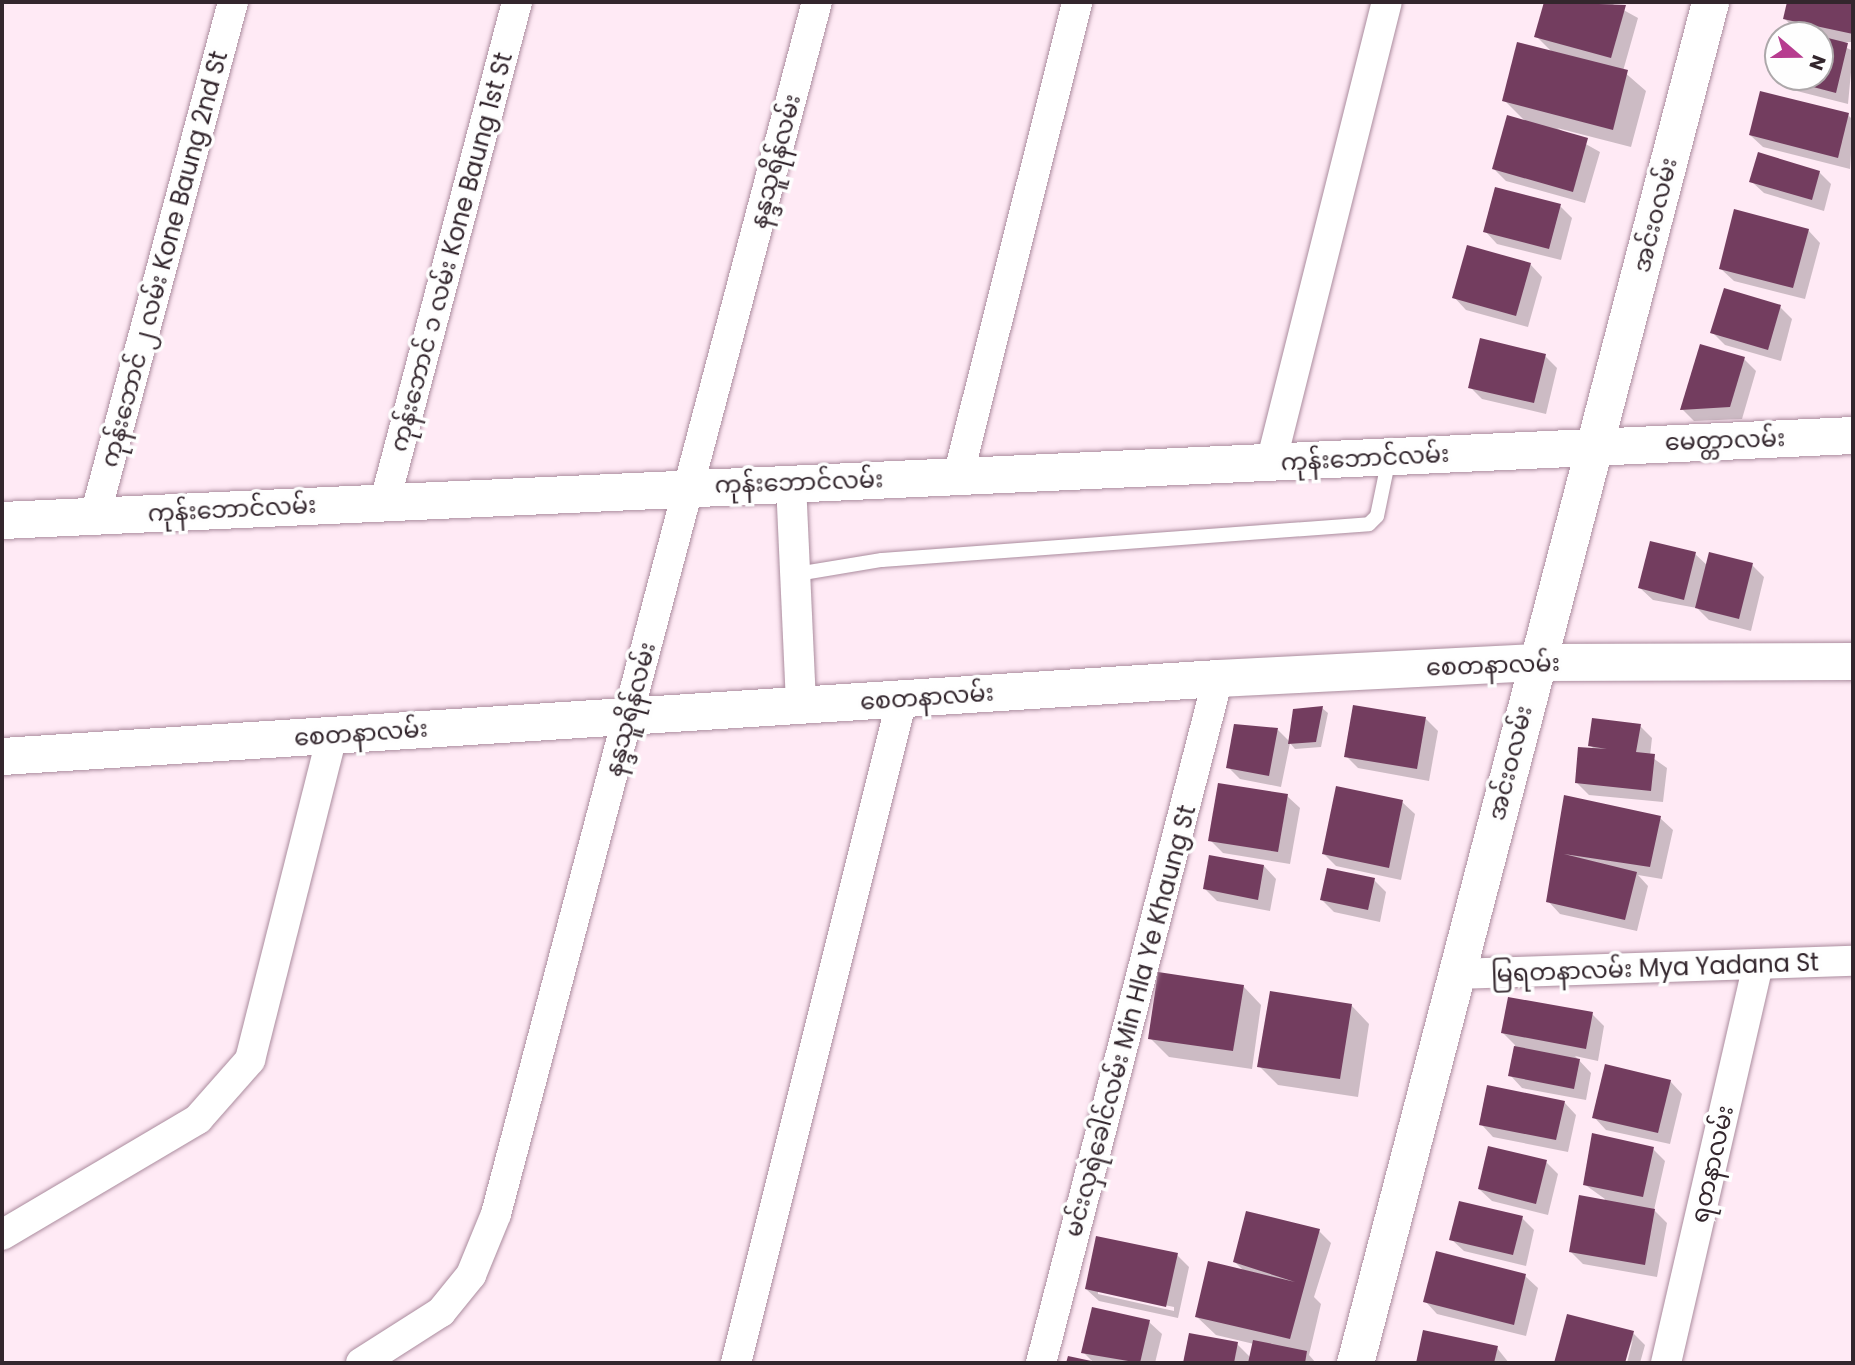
<!DOCTYPE html>
<html>
<head>
<meta charset="utf-8">
<style>
	body { margin:0 }
	#map { position:relative; width:1855px; height:1365px; overflow:hidden; background:#ffeaf5; font-family:Poppins,"Noto Sans Myanmar",sans-serif }
	div>[style] { position:absolute }
	.shadow>* { inset:0; background:#0003 }
	.building>* { inset:0; background:#733d5f }
	.roads { filter:drop-shadow(0 0 2px #ab8c9e) drop-shadow(0 0 2px #ab8c9e) }
	.service>* { height:14px; margin:-7px; padding:0 7px; transform-origin:7px; border-radius:7px; background:#fff }
	.minor>* { height:30px; margin:-15px; padding:0 15px; transform-origin:15px; border-radius:15px; background:#fff }
	.tertiary>* { height:37px; margin:-18.5px; padding:0 18.5px; transform-origin:18.5px; border-radius:18.5px; background:#fff }
	span { translate:-50% -50%; white-space:nowrap; text-align:center; line-height:1.15; -webkit-text-stroke:7px #fefefe; paint-order:stroke }
	.street-label { font-size:24px; color:#33262d }
	.frame { position:absolute; inset:0; border:4px solid #33262d; pointer-events:none }
	.north { position:absolute; left:1764px; top:21px; width:70px; height:70px; box-sizing:border-box; background:#fefefe; border:2px solid #ada8aa; border-radius:50%; rotate:110deg; font-size:19px; font-weight:700; line-height:28px; text-align:center; color:#33262d }
	.north::after { content:''; display:block; margin:auto; width:24px; height:32px; background:#b73c8f; clip-path:polygon(50% 0,100% 100%,50% 72%,0 100%) }
</style>
</head>
<body>
<div id="map">
	<div class="shadow">
		<div style="clip-path:polygon(1546px 2px,1609px 2px,1638px 18px,1623px 71px,1646px 91px,1631px 147px,1557px 128px,1600px 152px,1585px 203px,1506px 181px,1494px 169px,1526px 122px,1504px 100px,1553px 53px,1536px 36px)"></div>
		<div style="clip-path:polygon(1789px 2px,1853px 2px,1853px 42px,1835px 42px,1853px 51px,1848px 104px,1785px 88px,1773px 76px,1778px 54px,1778px 77px,1820px 77px,1820px 35px,1783px 35px,1799px 33px,1785px 19px)"></div>
		<div style="clip-path:polygon(1848px 115px,1853px 120px,1850px 169px,1763px 147px,1750px 135px)"></div>
		<div style="clip-path:polygon(1819px 172px,1831px 184px,1824px 211px,1764px 193px,1751px 181px)"></div>
		<div style="clip-path:polygon(1560px 206px,1572px 218px,1561px 260px,1497px 244px,1485px 231px)"></div>
		<div style="clip-path:polygon(1808px 230px,1820px 243px,1805px 299px,1734px 281px,1721px 269px)"></div>
		<div style="clip-path:polygon(1530px 264px,1542px 277px,1528px 327px,1466px 310px,1454px 297px)"></div>
		<div style="clip-path:polygon(1780px 307px,1792px 319px,1781px 361px,1725px 345px,1712px 332px)"></div>
		<div style="clip-path:polygon(1545px 356px,1557px 368px,1546px 414px,1482px 399px,1470px 387px)"></div>
		<div style="clip-path:polygon(1744px 359px,1756px 371px,1742px 419px,1694px 421px,1682px 409px)"></div>
		<div style="clip-path:polygon(1695px 554px,1708px 566px,1752px 565px,1764px 577px,1751px 631px,1709px 620px,1697px 608px,1653px 600px,1640px 588px)"></div>
		<div style="clip-path:polygon(1322px 708px,1328px 713px,1321px 747px,1295px 749px,1290px 743px,1281px 787px,1240px 779px,1228px 767px,1278px 730px,1290px 742px)"></div>
		<div style="clip-path:polygon(1426px 719px,1438px 731px,1429px 781px,1358px 768px,1346px 756px)"></div>
		<div style="clip-path:polygon(1640px 726px,1652px 738px,1650px 756px,1667px 768px,1663px 802px,1589px 795px,1577px 783px,1595px 750px,1590px 745px)"></div>
		<div style="clip-path:polygon(1287px 796px,1300px 808px,1290px 864px,1223px 853px,1210px 840px)"></div>
		<div style="clip-path:polygon(1566px 797px,1660px 818px,1673px 830px,1662px 879px,1638px 875px,1648px 886px,1637px 931px,1560px 914px,1548px 901px)"></div>
		<div style="clip-path:polygon(1402px 802px,1415px 814px,1401px 880px,1336px 866px,1324px 854px)"></div>
		<div style="clip-path:polygon(1264px 866px,1276px 879px,1270px 911px,1217px 901px,1204px 888px)"></div>
		<div style="clip-path:polygon(1374px 880px,1386px 892px,1380px 922px,1334px 912px,1322px 900px)"></div>
		<div style="clip-path:polygon(1243px 986px,1261px 1005px,1252px 1069px,1169px 1057px,1150px 1038px)"></div>
		<div style="clip-path:polygon(1351px 1005px,1369px 1024px,1358px 1097px,1278px 1085px,1259px 1066px)"></div>
		<div style="clip-path:polygon(1592px 1014px,1604px 1026px,1598px 1061px,1575px 1056px,1591px 1073px,1586px 1100px,1522px 1088px,1510px 1075px,1515px 1045px,1502px 1032px)"></div>
		<div style="clip-path:polygon(1670px 1081px,1682px 1094px,1670px 1144px,1606px 1130px,1594px 1117px)"></div>
		<div style="clip-path:polygon(1564px 1102px,1576px 1115px,1568px 1152px,1493px 1137px,1481px 1124px)"></div>
		<div style="clip-path:polygon(1653px 1149px,1665px 1161px,1654px 1210px,1667px 1223px,1657px 1277px,1583px 1264px,1571px 1252px,1605px 1199px,1584px 1184px)"></div>
		<div style="clip-path:polygon(1546px 1162px,1558px 1174px,1548px 1215px,1492px 1201px,1479px 1189px)"></div>
		<div style="clip-path:polygon(1522px 1218px,1534px 1230px,1526px 1266px,1464px 1251px,1451px 1239px)"></div>
		<div style="clip-path:polygon(1319px 1231px,1331px 1243px,1314px 1297px,1321px 1304px,1309px 1355px,1316px 1363px,1185px 1363px,1190px 1335px,1237px 1344px,1251px 1358px,1254px 1344px,1216px 1335px,1197px 1317px,1245px 1272px,1235px 1262px)"></div>
		<div style="clip-path:polygon(evenodd,1177px 1255px,1189px 1267px,1178px 1318px,1099px 1301px,1086px 1289px,1177px 1255px,1098px 1291px,1174px 1307px,1174px 1311px,1098px 1294px,1098px 1291px)"></div>
		<div style="clip-path:polygon(1525px 1276px,1538px 1288px,1526px 1336px,1437px 1314px,1425px 1301px)"></div>
		<div style="clip-path:polygon(1568px 1317px,1633px 1333px,1645px 1345px,1640px 1363px,1627px 1363px,1633px 1339px,1623px 1363px,1556px 1363px)"></div>
		<div style="clip-path:polygon(1149px 1322px,1162px 1334px,1155px 1363px,1094px 1363px,1083px 1352px)"></div>
		<div style="clip-path:polygon(1425px 1332px,1497px 1348px,1509px 1363px,1418px 1363px)"></div>
	</div>
	<div class="building">
		<div style="clip-path:polygon(1544px 2px,1626px 5px,1611px 58px,1534px 37px)"></div>
		<div style="clip-path:polygon(1787px 2px,1853px 2px,1853px 34px,1783px 19px)"></div>
		<div style="clip-path:polygon(1783px 27px,1812px 34px,1812px 35px,1781px 35px)"></div>
		<div style="clip-path:polygon(1820px 36px,1848px 43px,1836px 93px,1771px 76px,1777px 51px,1778px 77px,1820px 77px)"></div>
		<div style="clip-path:polygon(1517px 42px,1628px 70px,1613px 130px,1502px 101px)"></div>
		<div style="clip-path:polygon(1760px 91px,1849px 113px,1838px 158px,1749px 135px)"></div>
		<div style="clip-path:polygon(1507px 115px,1588px 138px,1573px 192px,1492px 169px)"></div>
		<div style="clip-path:polygon(1758px 152px,1820px 171px,1812px 200px,1749px 182px)"></div>
		<div style="clip-path:polygon(1495px 187px,1561px 204px,1549px 249px,1483px 232px)"></div>
		<div style="clip-path:polygon(1734px 209px,1809px 229px,1793px 288px,1719px 269px)"></div>
		<div style="clip-path:polygon(1467px 245px,1531px 263px,1516px 316px,1452px 298px)"></div>
		<div style="clip-path:polygon(1724px 288px,1781px 305px,1768px 350px,1710px 333px)"></div>
		<div style="clip-path:polygon(1480px 338px,1546px 354px,1534px 403px,1468px 388px)"></div>
		<div style="clip-path:polygon(1700px 344px,1745px 357px,1730px 407px,1680px 410px)"></div>
		<div style="clip-path:polygon(1650px 541px,1696px 552px,1684px 600px,1638px 588px)"></div>
		<div style="clip-path:polygon(1709px 552px,1753px 563px,1739px 619px,1695px 608px)"></div>
		<div style="clip-path:polygon(1353px 705px,1426px 717px,1417px 769px,1344px 757px)"></div>
		<div style="clip-path:polygon(1323px 706px,1316px 742px,1288px 744px,1293px 709px)"></div>
		<div style="clip-path:polygon(1592px 718px,1641px 724px,1636px 752px,1655px 754px,1651px 791px,1575px 783px,1578px 747px,1607px 749px,1588px 746px)"></div>
		<div style="clip-path:polygon(1234px 724px,1278px 728px,1269px 776px,1226px 768px)"></div>
		<div style="clip-path:polygon(1218px 783px,1288px 794px,1278px 852px,1208px 841px)"></div>
		<div style="clip-path:polygon(1336px 786px,1403px 800px,1389px 868px,1322px 854px)"></div>
		<div style="clip-path:polygon(1564px 795px,1661px 816px,1650px 867px,1564px 854px,1637px 872px,1625px 920px,1546px 902px)"></div>
		<div style="clip-path:polygon(1209px 855px,1264px 865px,1258px 900px,1203px 889px)"></div>
		<div style="clip-path:polygon(1327px 868px,1375px 878px,1368px 910px,1320px 900px)"></div>
		<div style="clip-path:polygon(1158px 972px,1244px 985px,1233px 1051px,1148px 1039px)"></div>
		<div style="clip-path:polygon(1270px 991px,1352px 1004px,1340px 1079px,1257px 1067px)"></div>
		<div style="clip-path:polygon(1508px 997px,1593px 1012px,1586px 1049px,1501px 1033px)"></div>
		<div style="clip-path:polygon(1514px 1046px,1580px 1059px,1574px 1089px,1508px 1076px)"></div>
		<div style="clip-path:polygon(1605px 1064px,1671px 1080px,1658px 1133px,1592px 1118px)"></div>
		<div style="clip-path:polygon(1487px 1085px,1565px 1101px,1556px 1140px,1479px 1125px)"></div>
		<div style="clip-path:polygon(1592px 1133px,1654px 1147px,1643px 1197px,1583px 1185px)"></div>
		<div style="clip-path:polygon(1488px 1146px,1547px 1160px,1536px 1204px,1478px 1189px)"></div>
		<div style="clip-path:polygon(1579px 1195px,1655px 1209px,1645px 1265px,1569px 1252px)"></div>
		<div style="clip-path:polygon(1459px 1201px,1523px 1216px,1513px 1255px,1449px 1240px)"></div>
		<div style="clip-path:polygon(1246px 1211px,1320px 1229px,1290px 1339px,1195px 1317px,1208px 1261px,1295px 1282px,1233px 1262px)"></div>
		<div style="clip-path:polygon(1096px 1236px,1178px 1253px,1166px 1307px,1085px 1289px)"></div>
		<div style="clip-path:polygon(1436px 1251px,1526px 1274px,1514px 1325px,1423px 1302px)"></div>
		<div style="clip-path:polygon(1092px 1307px,1150px 1320px,1140px 1363px,1081px 1353px)"></div>
		<div style="clip-path:polygon(1567px 1314px,1634px 1331px,1625px 1363px,1554px 1363px)"></div>
		<div style="clip-path:polygon(1423px 1330px,1498px 1346px,1494px 1363px,1416px 1363px)"></div>
		<div style="clip-path:polygon(1189px 1333px,1238px 1342px,1234px 1363px,1183px 1363px)"></div>
		<div style="clip-path:polygon(1253px 1340px,1307px 1351px,1305px 1363px,1248px 1363px)"></div>
		<div style="clip-path:polygon(1068px 1356px,1096px 1362px,1096px 1363px,1066px 1363px)"></div>
	</div>
	<div class="roads">
		<div class="service">
			<div style="left:797px;top:574px;width:86px;rotate:-9.4deg"></div>
			<div style="left:882px;top:560px;width:488px;rotate:-4.2deg"></div>
			<div style="left:1369px;top:524px;width:11px;rotate:-45deg"></div>
			<div style="left:1377px;top:516px;width:59px;rotate:-78.3deg"></div>
		</div>
		<div class="minor">
			<div style="left:1271px;top:463px;width:475px;rotate:-75.9deg"></div>
			<div style="left:958px;top:477px;width:490px;rotate:-75.9deg"></div>
			<div style="left:791px;top:483px;width:223px;rotate:87.4deg"></div>
			<div style="left:385px;top:501px;width:516px;rotate:-75.18deg"></div>
			<div style="left:95px;top:516px;width:532px;rotate:-74.97deg"></div>
			<div style="left:1456px;top:974px;width:397px;rotate:-1.9deg"></div>
			<div style="left:2px;top:1235px;width:228px;rotate:-30.6deg"></div>
			<div style="left:198px;top:1119px;width:79px;rotate:-48.6deg"></div>
			<div style="left:250px;top:1060px;width:334px;rotate:-75.8deg"></div>
			<div style="left:361px;top:1363px;width:95px;rotate:-32.5deg"></div>
			<div style="left:441px;top:1312px;width:48px;rotate:-51deg"></div>
			<div style="left:471px;top:1275px;width:66px;rotate:-67.7deg"></div>
			<div style="left:496px;top:1214px;width:1254px;rotate:-75.17deg"></div>
			<div style="left:736px;top:1363px;width:684px;rotate:-75.96deg"></div>
			<div style="left:1041px;top:1363px;width:707px;rotate:-75.51deg"></div>
			<div style="left:1666px;top:1363px;width:408px;rotate:-77deg"></div>
		</div>
		<div class="tertiary">
			<div style="left:2px;top:520px;width:1853px;rotate:-2.63deg"></div>
			<div style="left:2px;top:756px;width:1218px;rotate:-3.67deg"></div>
			<div style="left:1218px;top:678px;width:318px;rotate:-2.9deg"></div>
			<div style="left:1536px;top:662px;width:317px;rotate:-0.2deg"></div>
			<div style="left:1355px;top:1363px;width:1407px;rotate:-75.38deg"></div>
		</div>
	</div>
	<div class="street-label">
		<span style="left:775px;top:161px;rotate:-75deg">နန္ဒသူရိန်လမ်း</span>
		<span style="left:1655px;top:215px;rotate:-76deg">အင်းဝလမ်း</span>
		<span style="left:451px;top:252px;rotate:-75deg">ကုန်းဘောင် ၁ လမ်း Kone Baung 1st St</span>
		<span style="left:164px;top:259px;rotate:-75deg">ကုန်းဘောင် ၂ လမ်း Kone Baung 2nd St</span>
		<span style="left:1725px;top:440px;rotate:-2deg">မေတ္တာလမ်း</span>
		<span style="left:1365px;top:458px;rotate:-3deg">ကုန်းဘောင်လမ်း</span>
		<span style="left:799px;top:482px;rotate:-2deg">ကုန်းဘောင်လမ်း</span>
		<span style="left:232px;top:509px;rotate:-3deg">ကုန်းဘောင်လမ်း</span>
		<span style="left:1493px;top:665px;rotate:-2deg">စေတနာလမ်း</span>
		<span style="left:927px;top:697px;rotate:-4deg">စေတနာလမ်း</span>
		<span style="left:630px;top:709px;rotate:-75deg">နန္ဒသူရိန်လမ်း</span>
		<span style="left:361px;top:733px;rotate:-4deg">စေတနာလမ်း</span>
		<span style="left:1510px;top:763px;rotate:-76deg">အင်းဝလမ်း</span>
		<span style="left:1655px;top:968px;rotate:-2deg">မြရတနာလမ်း Mya Yadana St</span>
		<span style="left:1130px;top:1021px;rotate:-75deg">မင်းလှရဲခေါင်လမ်း Min Hla Ye Khaung St</span>
		<span style="left:1712px;top:1164px;rotate:-77deg">ရတနာလမ်း</span>
	</div>
	<div class="frame"></div>
	<div class="north">N</div>
</div>
</body>
</html>
